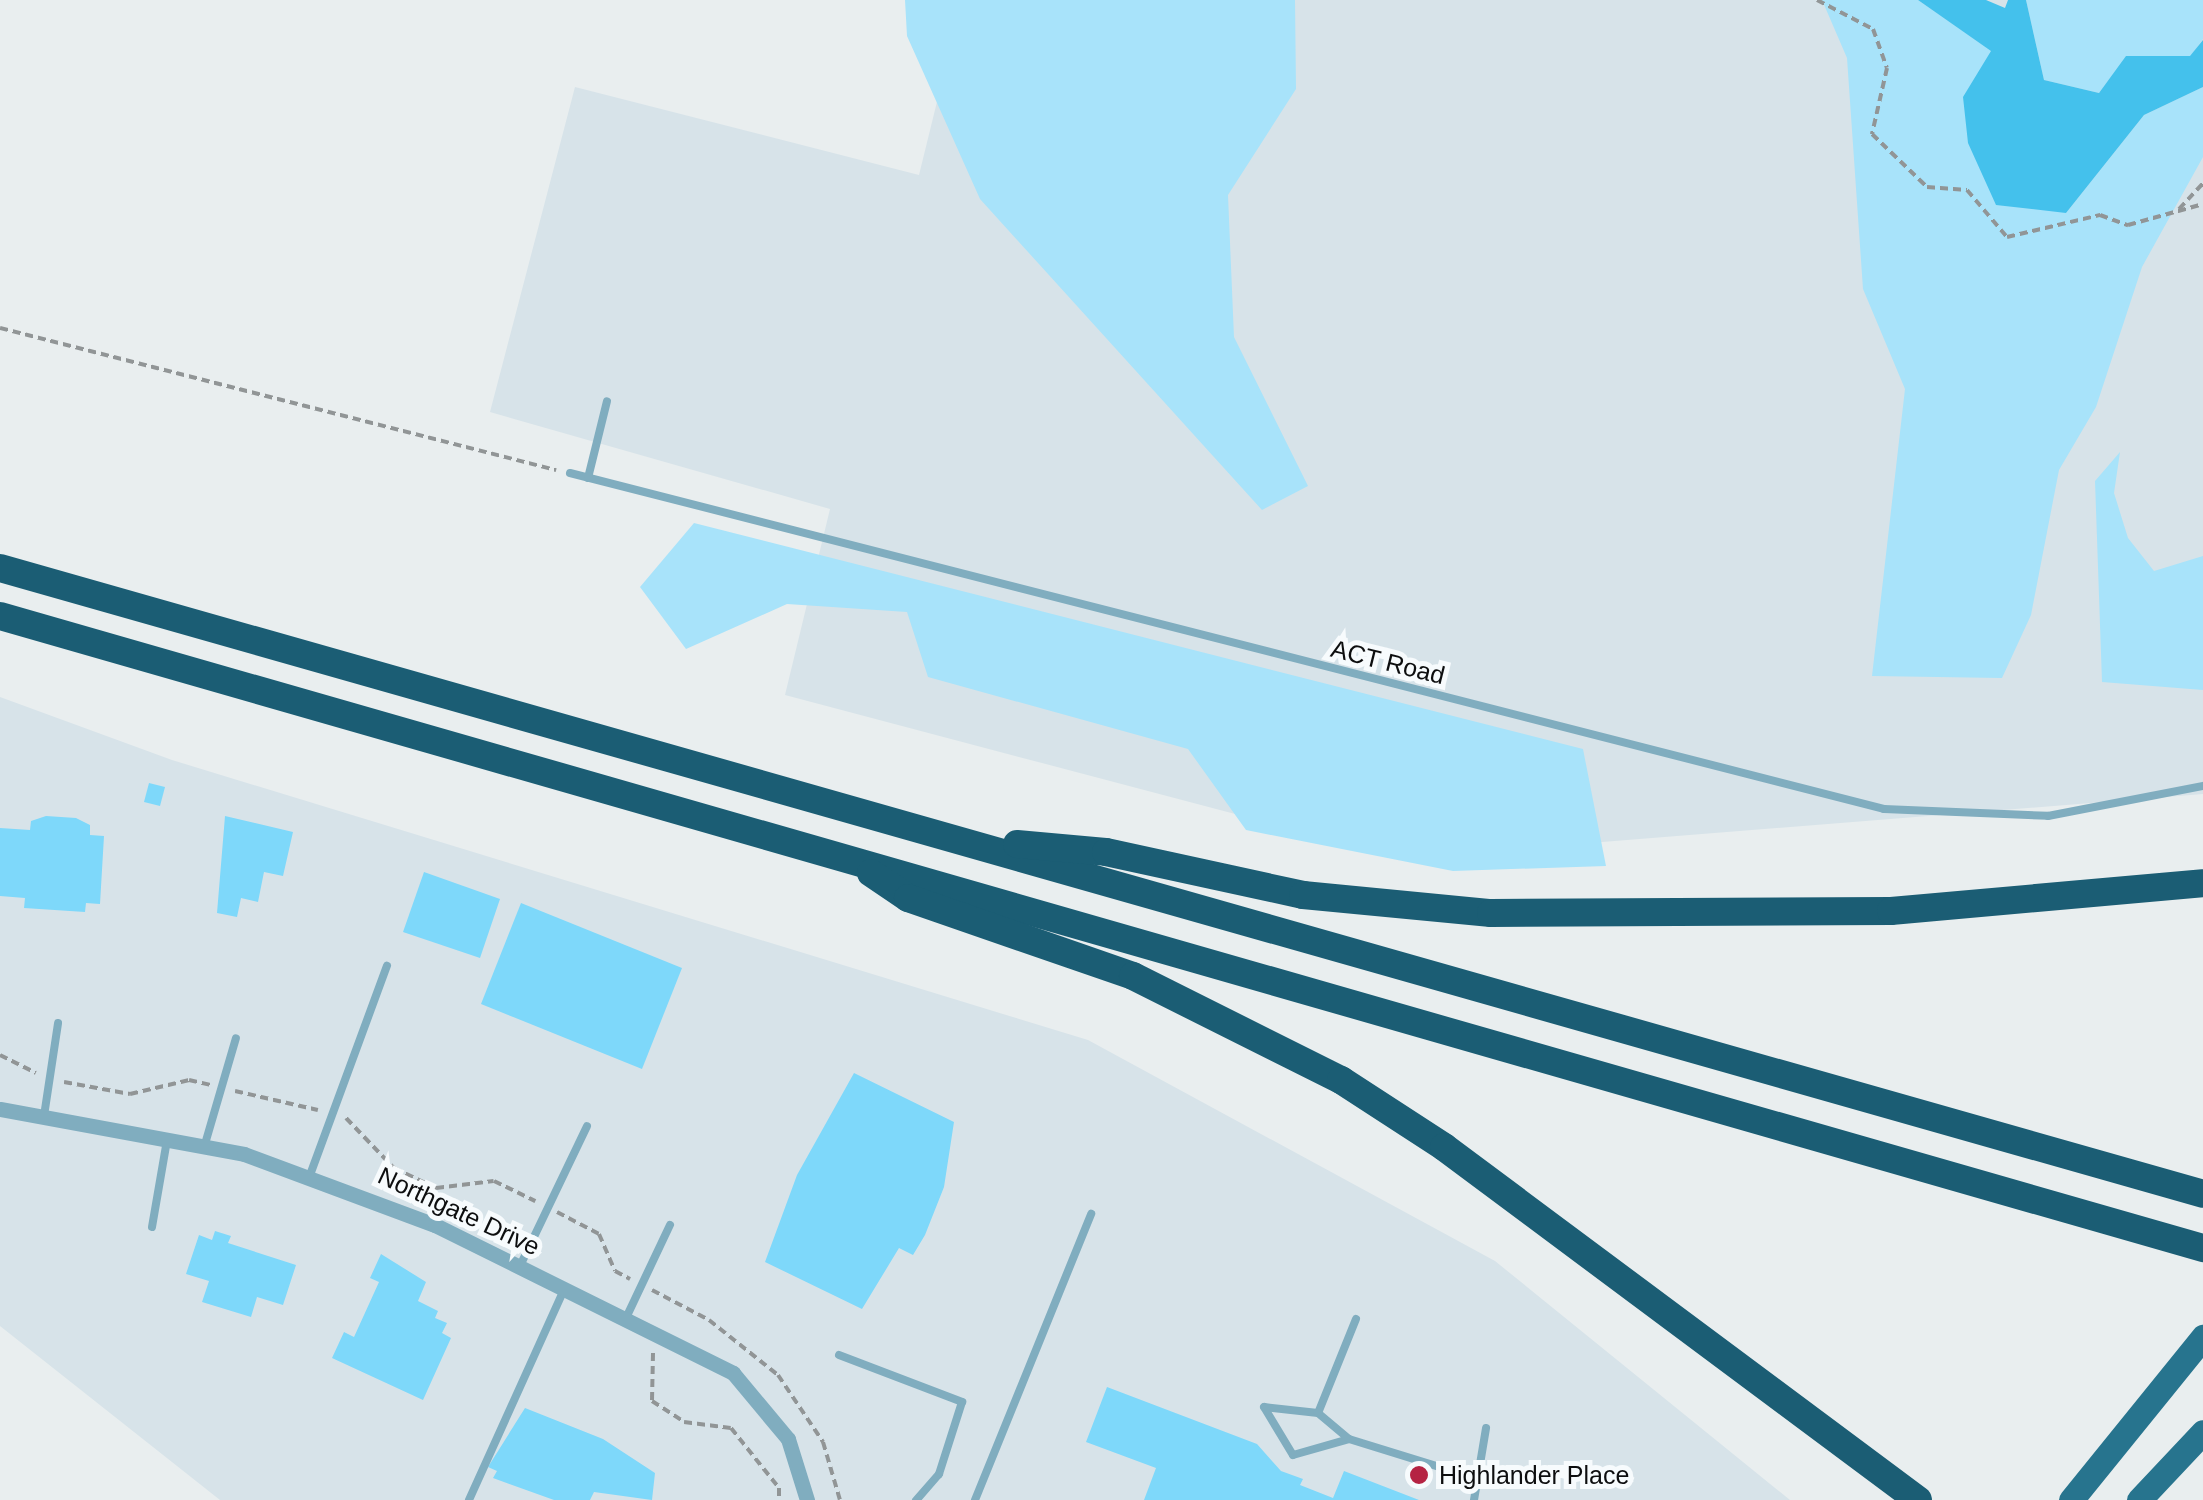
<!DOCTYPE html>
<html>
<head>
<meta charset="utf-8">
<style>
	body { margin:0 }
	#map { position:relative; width:2203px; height:1500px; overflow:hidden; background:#e9eeef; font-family:Arial,sans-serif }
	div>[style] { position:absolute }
	.built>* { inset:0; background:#d7e3e9 }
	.green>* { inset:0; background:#a8e3fa }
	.water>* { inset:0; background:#44c1ec }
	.building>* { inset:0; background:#7ed8fa }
	.path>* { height:4px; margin-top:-2px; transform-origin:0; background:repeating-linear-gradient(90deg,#919596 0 8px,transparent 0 13px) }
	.service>* { height:8px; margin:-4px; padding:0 4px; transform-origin:4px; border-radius:4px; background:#80adbf }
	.minor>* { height:15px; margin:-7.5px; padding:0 7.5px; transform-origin:7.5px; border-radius:7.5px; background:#80adbf }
	.primary>* { height:25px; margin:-12.5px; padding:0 12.5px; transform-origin:12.5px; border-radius:12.5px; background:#27748e }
	.motorway>* { height:28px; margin:-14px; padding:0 14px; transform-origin:14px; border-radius:14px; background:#1b5d74 }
	.dots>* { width:28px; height:28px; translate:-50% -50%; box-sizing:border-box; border:5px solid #f7fbfd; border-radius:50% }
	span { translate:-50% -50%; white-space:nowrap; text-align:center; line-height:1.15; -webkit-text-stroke:10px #f7fbfd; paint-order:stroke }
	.street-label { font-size:25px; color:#0d0e0f }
	.poi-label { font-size:25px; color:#0d0e0f }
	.left { translate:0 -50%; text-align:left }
</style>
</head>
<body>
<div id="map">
	<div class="built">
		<div style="clip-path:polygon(962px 0,2203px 0,2203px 794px,1401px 858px,785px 695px,830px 509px,490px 412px,575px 87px,919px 175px)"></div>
		<div style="clip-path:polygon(0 697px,172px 760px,1088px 1040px,1495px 1261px,1790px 1500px,220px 1500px,0 1326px)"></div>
	</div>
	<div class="green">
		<div style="clip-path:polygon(905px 0,1295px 0,1296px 89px,1228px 195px,1234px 337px,1308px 486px,1262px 510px,980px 199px,907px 36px)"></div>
		<div style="clip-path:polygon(1822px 0,1918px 0,1992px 51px,2066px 213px,2144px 115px,2203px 87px,2203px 157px,2142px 267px,2096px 407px,2059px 470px,2031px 615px,2002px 678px,1872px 676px,1905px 389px,1863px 289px,1847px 58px)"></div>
		<div style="clip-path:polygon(2026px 0,2203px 0,2203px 39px,2191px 56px,2127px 56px,2099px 93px,2044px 80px)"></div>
		<div style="clip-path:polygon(2120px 452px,2114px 493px,2128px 538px,2154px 571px,2203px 556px,2203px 690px,2102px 682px,2095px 481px)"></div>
		<div style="clip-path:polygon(694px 523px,1583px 749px,1606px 866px,1453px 871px,1246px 830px,1188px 749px,928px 677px,907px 612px,787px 604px,686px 649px,640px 587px)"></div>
	</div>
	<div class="water">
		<div style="clip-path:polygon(1918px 0,1986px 0,2005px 8px,2008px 0,2026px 0,2044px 80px,2099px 93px,2126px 56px,2190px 56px,2203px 40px,2203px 87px,2144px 115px,2066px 213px,1996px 205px,1968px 143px,1963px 97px,1991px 51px)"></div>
	</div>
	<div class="building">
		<div style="clip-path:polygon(149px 783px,165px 787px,160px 806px,144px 802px)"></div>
		<div style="clip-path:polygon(46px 816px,76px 818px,90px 825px,90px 835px,104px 836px,100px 904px,86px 903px,85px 912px,24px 908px,25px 898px,0 896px,0 828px,30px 830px,31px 821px)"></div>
		<div style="clip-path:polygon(225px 816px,293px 832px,283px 876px,264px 872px,258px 902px,241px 898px,237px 917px,217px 913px)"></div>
		<div style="clip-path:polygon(424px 872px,500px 899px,480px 958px,403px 932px)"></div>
		<div style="clip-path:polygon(521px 903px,682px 968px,642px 1069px,481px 1004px)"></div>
		<div style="clip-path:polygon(854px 1073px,954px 1122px,944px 1187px,925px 1235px,913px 1255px,899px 1248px,862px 1309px,765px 1262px,797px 1175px)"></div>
		<div style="clip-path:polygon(215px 1231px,231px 1236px,228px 1243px,296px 1265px,283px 1305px,257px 1297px,251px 1317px,202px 1302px,209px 1281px,186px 1274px,199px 1235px,212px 1240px)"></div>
		<div style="clip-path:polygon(381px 1254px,426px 1282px,418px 1301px,438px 1311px,435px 1318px,447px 1323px,442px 1333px,451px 1338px,423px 1400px,332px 1358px,344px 1332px,354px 1337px,379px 1282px,370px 1278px)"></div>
		<div style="clip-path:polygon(1107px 1387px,1257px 1444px,1281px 1471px,1303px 1479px,1300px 1485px,1333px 1498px,1344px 1471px,1419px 1500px,1144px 1500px,1156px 1468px,1086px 1442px)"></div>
		<div style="clip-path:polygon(525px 1408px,603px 1439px,655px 1473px,652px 1500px,594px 1492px,590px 1500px,554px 1500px,493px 1478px,497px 1471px,488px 1467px)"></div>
	</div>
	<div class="path">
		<div style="left:1817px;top:0;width:63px;rotate:27.4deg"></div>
		<div style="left:1873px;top:29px;width:41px;rotate:70.3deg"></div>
		<div style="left:1887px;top:68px;width:68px;rotate:102.8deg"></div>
		<div style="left:1872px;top:134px;width:76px;rotate:43.9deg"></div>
		<div style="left:1927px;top:187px;width:40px;rotate:4.3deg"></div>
		<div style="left:1967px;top:190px;width:62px;rotate:49.6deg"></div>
		<div style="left:2007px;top:237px;width:96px;rotate:-13.3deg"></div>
		<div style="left:2100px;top:215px;width:30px;rotate:20deg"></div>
		<div style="left:2128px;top:225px;width:78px;rotate:-15.6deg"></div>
		<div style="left:2179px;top:209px;width:35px;rotate:-47deg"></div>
		<div style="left:0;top:328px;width:574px;rotate:14.33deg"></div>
		<div style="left:0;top:1055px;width:40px;rotate:26.6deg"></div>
		<div style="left:64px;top:1082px;width:67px;rotate:10.3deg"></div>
		<div style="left:130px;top:1094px;width:61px;rotate:-13.3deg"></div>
		<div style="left:189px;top:1080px;width:23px;rotate:13deg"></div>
		<div style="left:235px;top:1091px;width:85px;rotate:12.9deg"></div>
		<div style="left:346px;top:1118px;width:69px;rotate:46.2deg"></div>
		<div style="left:394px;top:1168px;width:47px;rotate:25.5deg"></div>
		<div style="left:436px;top:1188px;width:58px;rotate:-6.9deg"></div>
		<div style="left:494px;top:1181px;width:46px;rotate:26deg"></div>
		<div style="left:557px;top:1212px;width:47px;rotate:27.6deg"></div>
		<div style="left:599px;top:1234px;width:40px;rotate:66.6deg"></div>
		<div style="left:615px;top:1271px;width:17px;rotate:28deg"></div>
		<div style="left:652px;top:1290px;width:64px;rotate:27.8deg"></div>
		<div style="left:709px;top:1320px;width:88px;rotate:38.6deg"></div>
		<div style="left:778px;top:1375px;width:81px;rotate:56.1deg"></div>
		<div style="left:823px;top:1442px;width:60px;rotate:73.7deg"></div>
		<div style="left:653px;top:1353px;width:48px;rotate:91.2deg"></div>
		<div style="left:652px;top:1401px;width:38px;rotate:33deg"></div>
		<div style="left:684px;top:1422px;width:47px;rotate:7.3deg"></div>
		<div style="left:731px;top:1428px;width:77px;rotate:51.3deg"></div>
		<div style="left:779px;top:1488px;width:12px;rotate:90deg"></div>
	</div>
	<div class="service">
		<div style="left:570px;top:473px;width:1356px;rotate:14.34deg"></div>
		<div style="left:1884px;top:809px;width:164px;rotate:2.4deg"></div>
		<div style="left:2048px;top:816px;width:158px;rotate:-11deg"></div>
		<div style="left:588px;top:478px;width:79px;rotate:-76.1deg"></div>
		<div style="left:44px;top:1116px;width:94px;rotate:-81.4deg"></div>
		<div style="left:205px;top:1144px;width:110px;rotate:-73.7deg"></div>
		<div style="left:310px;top:1175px;width:223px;rotate:-69.8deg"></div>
		<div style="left:152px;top:1227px;width:88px;rotate:-80.2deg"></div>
		<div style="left:520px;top:1266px;width:155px;rotate:-64.4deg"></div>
		<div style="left:626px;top:1318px;width:103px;rotate:-64.7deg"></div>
		<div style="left:1356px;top:1319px;width:101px;rotate:112deg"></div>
		<div style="left:1318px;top:1413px;width:54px;rotate:-173.7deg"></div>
		<div style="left:1264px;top:1407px;width:56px;rotate:58.9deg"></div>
		<div style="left:1293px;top:1455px;width:58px;rotate:-15.9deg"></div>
		<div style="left:1349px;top:1439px;width:135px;rotate:17.2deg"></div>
		<div style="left:839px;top:1355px;width:132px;rotate:20.9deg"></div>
		<div style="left:962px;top:1402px;width:76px;rotate:107.7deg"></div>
		<div style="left:939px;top:1474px;width:35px;rotate:131deg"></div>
		<div style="left:1318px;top:1413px;width:40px;rotate:40deg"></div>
		<div style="left:469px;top:1500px;width:230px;rotate:-65.7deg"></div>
		<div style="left:975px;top:1500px;width:309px;rotate:-67.9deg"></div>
		<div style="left:1474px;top:1500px;width:73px;rotate:-80.5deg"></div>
	</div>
	<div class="minor">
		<div style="left:0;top:1109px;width:248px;rotate:10.4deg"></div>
		<div style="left:244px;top:1154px;width:204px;rotate:20.4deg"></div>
		<div style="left:435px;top:1225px;width:333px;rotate:26.4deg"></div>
		<div style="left:733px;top:1373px;width:86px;rotate:50.2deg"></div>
		<div style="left:788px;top:1439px;width:64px;rotate:72.7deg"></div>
	</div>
	<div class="primary">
		<div style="left:2071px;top:1500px;width:210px;rotate:-51deg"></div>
		<div style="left:2139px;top:1500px;width:93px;rotate:-46.7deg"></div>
	</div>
	<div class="motorway">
		<div style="left:0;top:568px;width:2290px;rotate:15.86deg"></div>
		<div style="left:0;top:616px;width:2292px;rotate:16.01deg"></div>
		<div style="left:1017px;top:844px;width:89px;rotate:5.1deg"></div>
		<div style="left:1106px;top:852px;width:202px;rotate:12.3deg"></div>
		<div style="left:1303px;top:895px;width:189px;rotate:5.5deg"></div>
		<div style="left:1491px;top:913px;width:400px;rotate:-0.3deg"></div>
		<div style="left:1891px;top:911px;width:313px;rotate:-5.1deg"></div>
		<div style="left:871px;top:873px;width:45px;rotate:34deg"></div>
		<div style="left:908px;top:898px;width:238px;rotate:19.1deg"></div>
		<div style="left:1133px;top:976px;width:233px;rotate:26.6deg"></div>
		<div style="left:1341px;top:1080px;width:123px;rotate:33deg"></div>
		<div style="left:1444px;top:1147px;width:591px;rotate:36.68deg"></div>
	</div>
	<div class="dots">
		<div style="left:1419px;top:1475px;background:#b52343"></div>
	</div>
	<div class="street-label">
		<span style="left:1388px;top:662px;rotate:14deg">ACT Road</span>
		<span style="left:459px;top:1211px;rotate:25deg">Northgate Drive</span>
	</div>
	<div class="poi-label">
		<span class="left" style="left:1439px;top:1475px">Highlander Place</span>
	</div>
</div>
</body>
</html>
